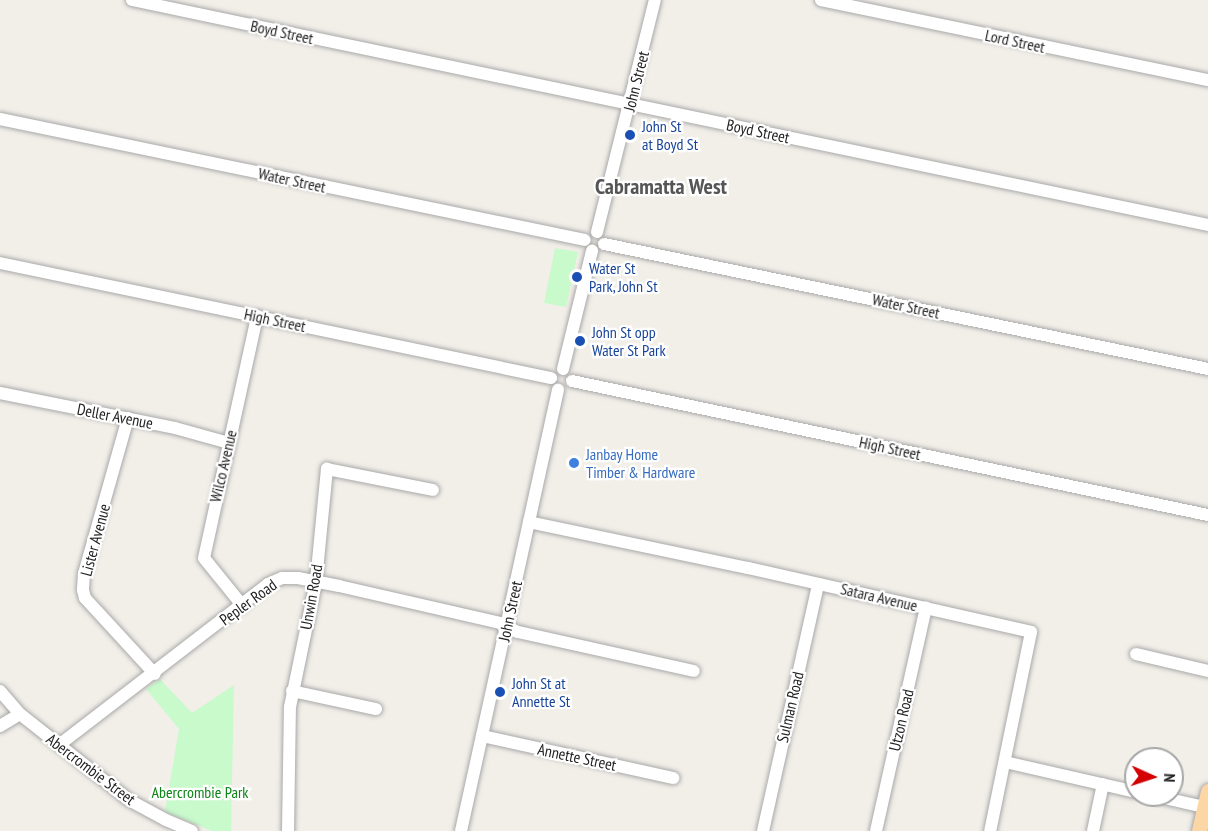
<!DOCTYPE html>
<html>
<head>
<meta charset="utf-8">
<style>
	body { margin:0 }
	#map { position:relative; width:1208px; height:831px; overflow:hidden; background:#f2efe9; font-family:"PT Sans Narrow",sans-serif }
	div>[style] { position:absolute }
	.park>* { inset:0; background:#c8facc }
	.roads { filter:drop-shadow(0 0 2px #a9a9a9) drop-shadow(0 0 2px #a9a9a9) }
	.minor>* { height:12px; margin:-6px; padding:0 6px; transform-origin:6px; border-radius:6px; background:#fff }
	.major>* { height:15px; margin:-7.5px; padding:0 7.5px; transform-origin:7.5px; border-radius:7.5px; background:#fcd6a4 }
	.dots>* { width:16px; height:16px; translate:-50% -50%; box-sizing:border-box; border:3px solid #fff; border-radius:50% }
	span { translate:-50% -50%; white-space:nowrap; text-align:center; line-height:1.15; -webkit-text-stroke:4.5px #fff; paint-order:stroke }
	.street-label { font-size:16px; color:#222 }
	.transit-label { font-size:16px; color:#164399 }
	.left { translate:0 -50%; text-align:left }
	.shop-label { font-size:16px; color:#366cbe }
	.park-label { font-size:16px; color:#0c8416 }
	.district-label { font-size:22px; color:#555; font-weight:700 }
	.north { position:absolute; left:1124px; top:747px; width:60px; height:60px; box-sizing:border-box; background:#fff; border:2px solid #a7a7a7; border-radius:50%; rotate:93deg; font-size:16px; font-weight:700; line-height:24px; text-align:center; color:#222 }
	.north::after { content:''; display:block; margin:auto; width:21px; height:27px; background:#d40000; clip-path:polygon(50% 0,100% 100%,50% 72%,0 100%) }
</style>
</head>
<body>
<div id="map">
	<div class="park">
		<div style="clip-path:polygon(555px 248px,578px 252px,566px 307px,544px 303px)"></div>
		<div style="clip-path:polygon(160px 679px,192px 713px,234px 685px,231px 831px,212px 831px,165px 812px,179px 729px,146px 689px)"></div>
	</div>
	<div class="roads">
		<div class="minor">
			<div style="left:132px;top:0;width:1099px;rotate:11.81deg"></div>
			<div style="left:821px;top:0;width:395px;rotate:11.7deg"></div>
			<div style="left:0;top:119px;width:597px;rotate:11.69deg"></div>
			<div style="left:597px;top:232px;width:239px;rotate:-76deg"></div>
			<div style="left:604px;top:244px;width:617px;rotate:11.69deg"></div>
			<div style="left:0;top:263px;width:563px;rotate:11.79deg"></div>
			<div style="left:563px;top:369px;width:122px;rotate:-76.2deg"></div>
			<div style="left:572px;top:381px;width:650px;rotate:11.9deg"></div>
			<div style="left:0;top:393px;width:178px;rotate:11.3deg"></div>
			<div style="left:175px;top:428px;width:56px;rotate:15.5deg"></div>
			<div style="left:128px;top:418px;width:162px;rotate:105.8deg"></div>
			<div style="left:84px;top:574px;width:16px;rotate:94deg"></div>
			<div style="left:83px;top:590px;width:8px;rotate:76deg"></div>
			<div style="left:85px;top:598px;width:103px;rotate:47.4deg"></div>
			<div style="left:529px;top:522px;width:224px;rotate:11.9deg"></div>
			<div style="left:748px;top:568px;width:290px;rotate:12.7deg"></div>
			<div style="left:1031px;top:632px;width:203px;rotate:101.6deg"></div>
			<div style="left:242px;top:605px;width:60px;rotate:-129deg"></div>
			<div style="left:204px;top:558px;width:248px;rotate:-77.6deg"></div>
			<div style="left:1136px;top:654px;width:74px;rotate:13.3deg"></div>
			<div style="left:0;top:691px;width:30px;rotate:49deg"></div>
			<div style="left:20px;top:714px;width:139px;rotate:38.3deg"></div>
			<div style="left:129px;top:800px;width:42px;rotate:28.4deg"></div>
			<div style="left:166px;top:820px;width:28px;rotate:23deg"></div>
			<div style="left:292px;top:691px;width:86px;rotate:12.1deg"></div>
			<div style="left:0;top:726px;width:23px;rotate:-31deg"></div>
			<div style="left:482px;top:736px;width:196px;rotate:12.4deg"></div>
			<div style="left:59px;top:745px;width:264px;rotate:-37.6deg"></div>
			<div style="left:268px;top:584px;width:15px;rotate:-23deg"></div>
			<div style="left:282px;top:578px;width:16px"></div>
			<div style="left:298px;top:578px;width:42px;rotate:11deg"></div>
			<div style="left:339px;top:586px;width:165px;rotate:12.9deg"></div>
			<div style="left:500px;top:623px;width:20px;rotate:27deg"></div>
			<div style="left:518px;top:632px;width:180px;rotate:12.5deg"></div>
			<div style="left:1005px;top:762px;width:134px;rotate:12.9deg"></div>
			<div style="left:1151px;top:795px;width:54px;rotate:12.8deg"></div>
			<div style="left:288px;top:831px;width:124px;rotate:-89.1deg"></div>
			<div style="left:290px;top:707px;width:129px;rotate:-78.3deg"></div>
			<div style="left:316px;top:581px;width:113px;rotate:-84.4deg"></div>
			<div style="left:327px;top:469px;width:108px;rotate:11.2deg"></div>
			<div style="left:461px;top:831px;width:452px;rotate:-77.6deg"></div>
			<div style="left:763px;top:831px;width:253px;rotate:-77.4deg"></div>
			<div style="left:876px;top:831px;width:229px;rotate:-77.4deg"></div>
			<div style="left:1093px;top:831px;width:48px;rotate:-78deg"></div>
		</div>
		<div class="major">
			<div style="left:1199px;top:831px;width:41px;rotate:-77.3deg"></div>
		</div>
	</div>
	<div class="dots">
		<div style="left:630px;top:135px;background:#1a4fb4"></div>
		<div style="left:577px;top:277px;background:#1a4fb4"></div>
		<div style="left:580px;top:341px;background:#1a4fb4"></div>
		<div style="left:574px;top:463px;background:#3f7fe0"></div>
		<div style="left:500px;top:692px;background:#1a4fb4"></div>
	</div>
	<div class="street-label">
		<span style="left:282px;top:32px;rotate:12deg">Boyd Street</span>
		<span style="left:1015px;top:41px;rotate:12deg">Lord Street</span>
		<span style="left:636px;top:81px;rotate:-76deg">John Street</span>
		<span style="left:758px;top:131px;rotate:12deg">Boyd Street</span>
		<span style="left:292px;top:180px;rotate:12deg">Water Street</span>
		<span style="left:906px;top:306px;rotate:12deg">Water Street</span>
		<span style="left:275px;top:320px;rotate:12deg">High Street</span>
		<span style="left:115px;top:416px;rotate:11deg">Deller Avenue</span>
		<span style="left:890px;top:448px;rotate:12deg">High Street</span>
		<span style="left:223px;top:466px;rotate:-77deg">Wilco Avenue</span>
		<span style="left:95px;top:540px;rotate:-75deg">Lister Avenue</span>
		<span style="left:311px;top:597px;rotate:-80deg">Unwin Road</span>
		<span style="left:879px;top:597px;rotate:13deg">Satara Avenue</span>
		<span style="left:248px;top:602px;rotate:-36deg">Pepler Road</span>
		<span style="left:510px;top:611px;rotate:-78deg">John Street</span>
		<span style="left:790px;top:707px;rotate:-77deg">Sulman Road</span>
		<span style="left:901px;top:720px;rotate:-77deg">Utzon Road</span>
		<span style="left:577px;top:757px;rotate:12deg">Annette Street</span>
		<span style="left:91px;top:769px;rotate:37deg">Abercrombie Street</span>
	</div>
	<div class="transit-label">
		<span class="left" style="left:642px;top:135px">John St<br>at Boyd St</span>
		<span class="left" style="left:589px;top:277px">Water St<br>Park, John St</span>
		<span class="left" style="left:592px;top:341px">John St opp<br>Water St Park</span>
		<span class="left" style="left:512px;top:692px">John St at<br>Annette St</span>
	</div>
	<div class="shop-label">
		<span class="left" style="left:586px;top:463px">Janbay Home<br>Timber &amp; Hardware</span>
	</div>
	<div class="park-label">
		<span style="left:200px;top:792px">Abercrombie Park</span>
	</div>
	<div class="district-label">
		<span style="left:661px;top:187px">Cabramatta West</span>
	</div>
	<div class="north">N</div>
</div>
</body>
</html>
